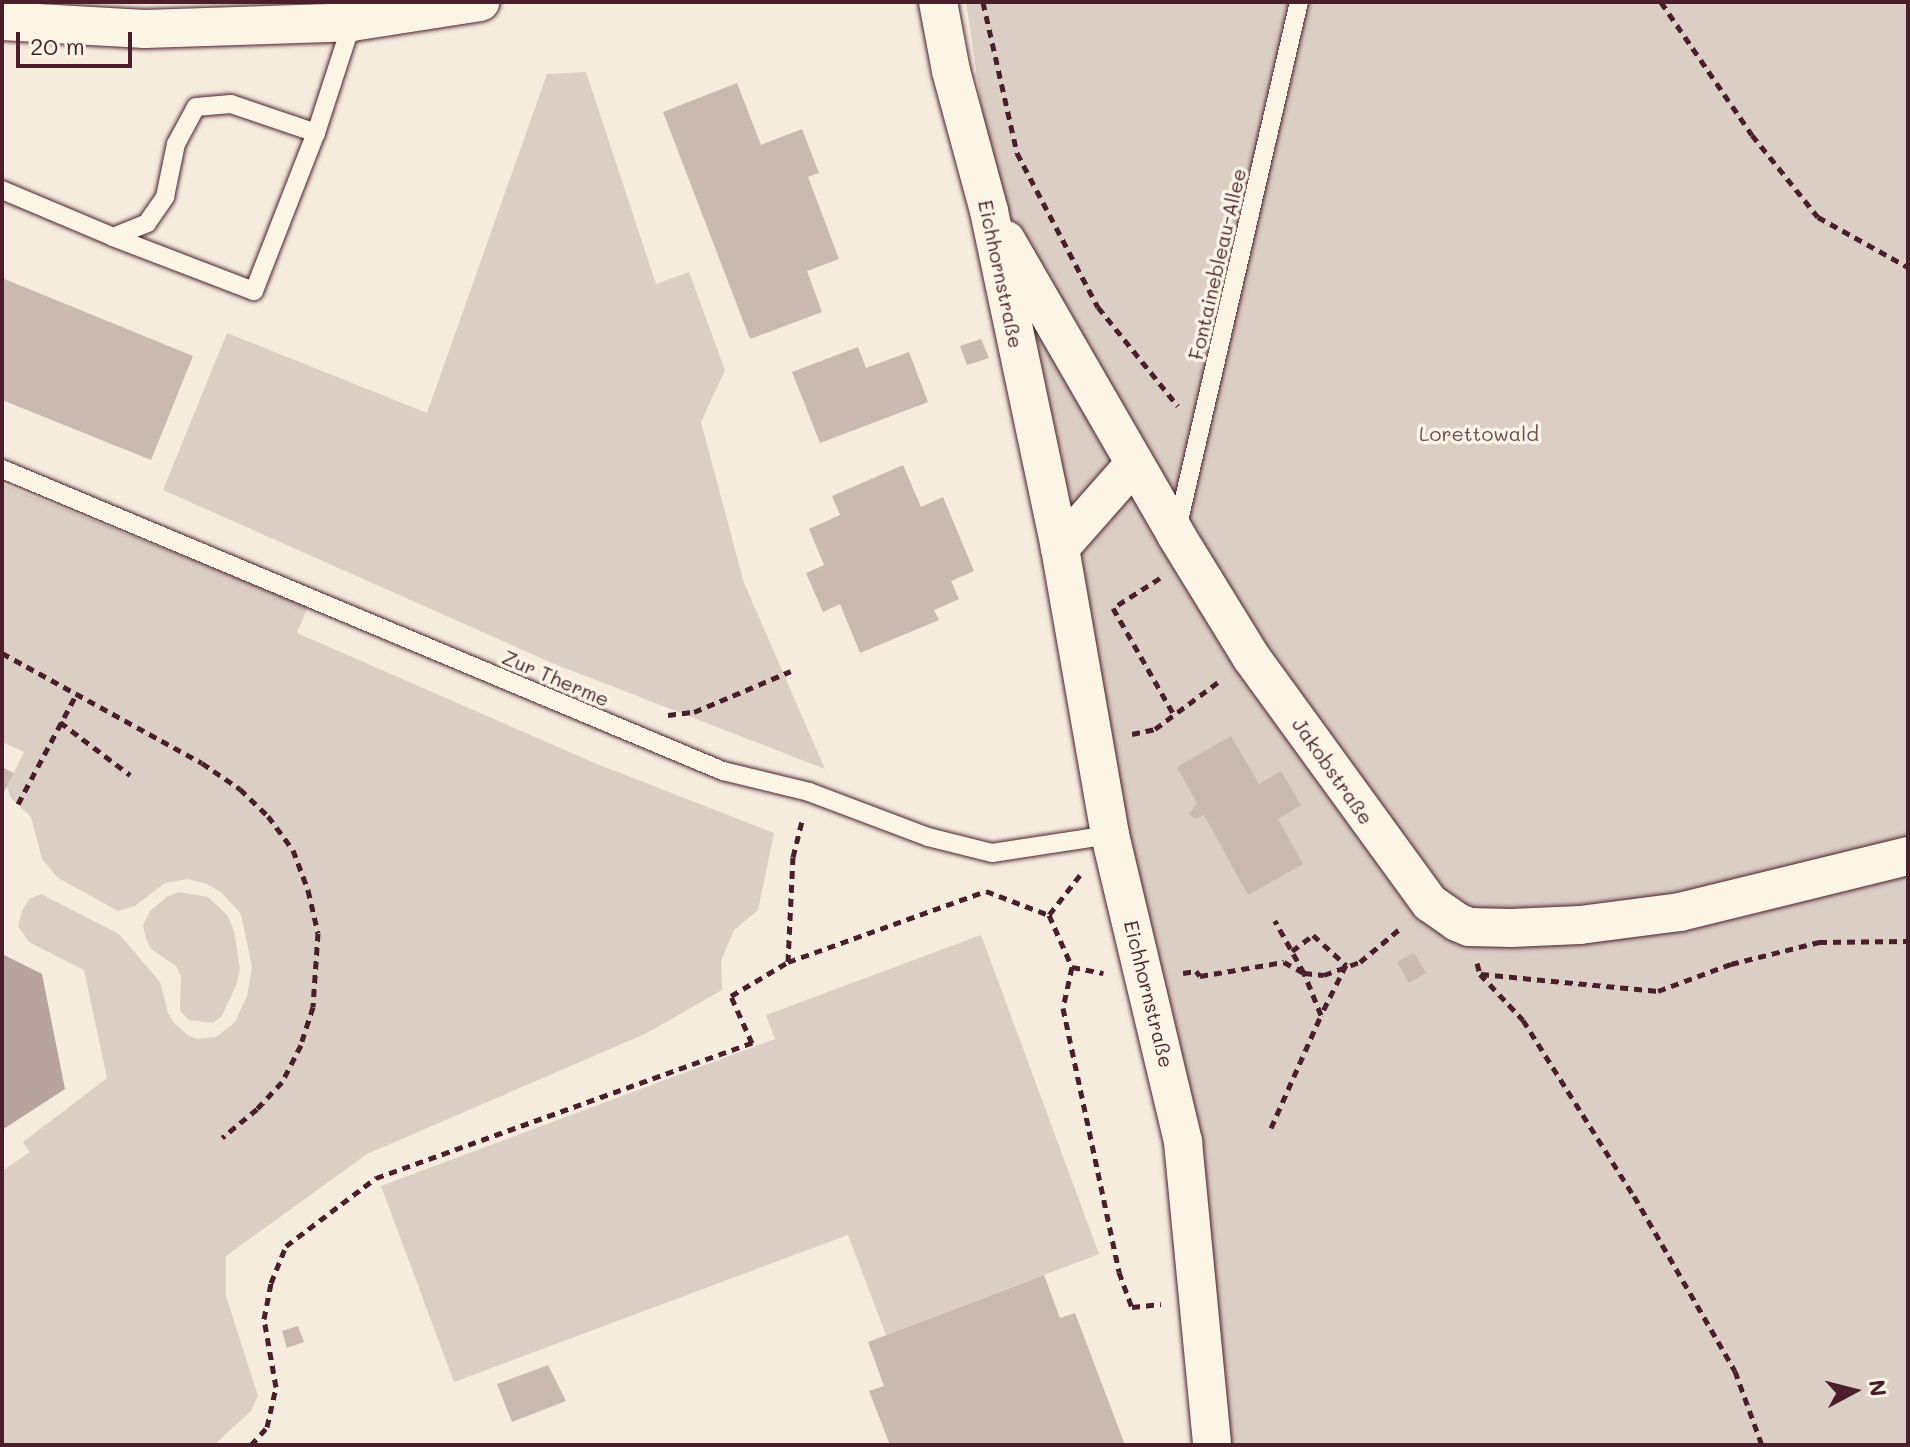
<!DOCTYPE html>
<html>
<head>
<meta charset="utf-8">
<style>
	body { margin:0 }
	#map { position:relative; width:1910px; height:1447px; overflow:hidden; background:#f5ecde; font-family:Mali,sans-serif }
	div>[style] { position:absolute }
	.green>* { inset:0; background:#dbcec4 }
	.water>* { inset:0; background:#b8a39e }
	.building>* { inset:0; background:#cab9b1 }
	.path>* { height:5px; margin-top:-2.5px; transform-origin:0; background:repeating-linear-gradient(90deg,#4a1f2b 0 8px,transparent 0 14px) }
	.roads { filter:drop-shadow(0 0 2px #4a1f2b) drop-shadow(0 0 2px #4a1f2b) }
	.service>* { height:18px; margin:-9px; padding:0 9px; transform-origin:9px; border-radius:9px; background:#fcf5e5 }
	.minor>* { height:38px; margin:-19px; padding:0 19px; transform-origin:19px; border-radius:19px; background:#fcf5e5 }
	span { translate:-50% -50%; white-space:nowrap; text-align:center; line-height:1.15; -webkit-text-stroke:7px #fcf5e5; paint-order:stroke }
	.street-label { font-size:20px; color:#4a1f2b }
	.park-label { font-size:20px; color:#6e4b51 }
	.frame { position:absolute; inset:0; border:4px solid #4a1f2b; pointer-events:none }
	.north { position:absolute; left:1814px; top:1351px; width:80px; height:80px; -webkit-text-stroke:6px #fcf5e5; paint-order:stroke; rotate:83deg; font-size:22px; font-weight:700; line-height:32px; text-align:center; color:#4a1f2b }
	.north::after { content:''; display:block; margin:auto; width:28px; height:36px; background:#4a1f2b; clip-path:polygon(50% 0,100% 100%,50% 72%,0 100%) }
	.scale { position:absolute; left:16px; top:32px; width:116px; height:36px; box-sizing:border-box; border:4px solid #4a1f2b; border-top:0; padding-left:10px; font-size:24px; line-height:28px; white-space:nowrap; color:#4a1f2b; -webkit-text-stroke:6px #fcf5e5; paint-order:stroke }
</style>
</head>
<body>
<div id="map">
	<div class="green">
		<div style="clip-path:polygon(966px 2px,1908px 2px,1908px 1445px,1210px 1445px,1173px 1080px,993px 186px)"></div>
		<div style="clip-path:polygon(586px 72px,656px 284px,689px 272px,725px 370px,701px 422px,744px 583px,825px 769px,552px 663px,163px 490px,227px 333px,427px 413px,547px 74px)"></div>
		<div style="clip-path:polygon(2px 484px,308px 606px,297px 633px,597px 764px,774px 833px,758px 910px,734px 930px,721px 961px,722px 990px,647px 1033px,367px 1154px,226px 1256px,226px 1296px,258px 1396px,251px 1411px,214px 1445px,2px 1445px,2px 1171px,30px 1152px,23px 1142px,107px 1078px,84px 970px,29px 942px,18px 926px,22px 911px,29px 899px,41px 894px,119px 934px,160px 982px,168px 1013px,175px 1024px,189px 1036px,197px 1039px,216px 1037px,235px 1022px,247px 996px,252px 967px,241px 914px,221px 892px,207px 884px,188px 879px,165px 883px,135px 906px,118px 911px,58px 878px,42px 859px,31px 817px,11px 798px,7px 787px,24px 752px,2px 742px)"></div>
		<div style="clip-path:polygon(179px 892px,208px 897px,227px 915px,234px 931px,240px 969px,237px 983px,222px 1016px,213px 1023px,189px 1020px,180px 1011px,181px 976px,176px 966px,151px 949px,146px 939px,143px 925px,150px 911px,168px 896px)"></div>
		<div style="clip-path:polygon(981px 935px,1099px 1254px,886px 1335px,848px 1235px,454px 1382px,381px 1186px,775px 1039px,766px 1015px)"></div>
	</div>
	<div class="water">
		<div style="clip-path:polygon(2px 954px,42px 974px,65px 1089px,2px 1130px)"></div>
	</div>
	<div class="building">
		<div style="clip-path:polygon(737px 83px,761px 145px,802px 129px,819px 173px,808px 177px,839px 259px,807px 271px,822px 312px,750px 339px,663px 112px)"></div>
		<div style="clip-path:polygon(2px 278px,193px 356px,151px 460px,2px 400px)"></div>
		<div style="clip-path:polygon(981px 339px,989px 358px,967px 365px,960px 346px)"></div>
		<div style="clip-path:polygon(858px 347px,866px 368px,909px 352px,928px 402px,820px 443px,792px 372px)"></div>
		<div style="clip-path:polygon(903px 465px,921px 507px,943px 497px,974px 571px,951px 581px,959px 599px,934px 610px,939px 620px,860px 653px,840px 604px,823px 612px,806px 573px,824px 565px,809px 529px,840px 515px,832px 496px)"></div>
		<div style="clip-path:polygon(1231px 736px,1259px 784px,1281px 771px,1301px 805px,1278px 819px,1303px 864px,1248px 895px,1204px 815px,1195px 819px,1189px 814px,1197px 803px,1177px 767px)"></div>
		<div style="clip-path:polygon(2px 767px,14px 773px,2px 796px)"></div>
		<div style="clip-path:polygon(1414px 953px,1426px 973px,1409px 983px,1397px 962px)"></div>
		<div style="clip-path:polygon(1044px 1275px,1060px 1318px,1075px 1313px,1125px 1445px,890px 1445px,869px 1391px,884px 1386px,868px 1342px)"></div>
		<div style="clip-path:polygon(298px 1326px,304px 1342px,287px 1348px,282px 1331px)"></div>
		<div style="clip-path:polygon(548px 1365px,566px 1401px,512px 1422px,497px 1384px)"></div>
	</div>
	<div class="path">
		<div style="left:983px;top:2px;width:155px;rotate:77.3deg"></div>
		<div style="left:1017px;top:153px;width:174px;rotate:62.3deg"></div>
		<div style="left:1098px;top:307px;width:127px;rotate:51.1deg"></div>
		<div style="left:1661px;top:2px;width:161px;rotate:55.6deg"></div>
		<div style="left:1752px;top:135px;width:105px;rotate:51.2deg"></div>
		<div style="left:1818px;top:217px;width:103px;rotate:29.1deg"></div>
		<div style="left:1160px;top:578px;width:56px;rotate:147.4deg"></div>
		<div style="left:1113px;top:608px;width:123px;rotate:60.3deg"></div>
		<div style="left:2px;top:653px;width:228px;rotate:28.8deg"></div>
		<div style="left:202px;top:763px;width:46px;rotate:34.4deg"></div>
		<div style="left:240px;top:789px;width:39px;rotate:44deg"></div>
		<div style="left:268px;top:816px;width:42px;rotate:53.7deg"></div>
		<div style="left:293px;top:850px;width:43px;rotate:69.4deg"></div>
		<div style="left:308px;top:890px;width:44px;rotate:76.9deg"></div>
		<div style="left:318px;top:933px;width:74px;rotate:93.9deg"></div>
		<div style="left:313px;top:1007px;width:40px;rotate:108deg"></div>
		<div style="left:301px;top:1045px;width:42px;rotate:117.2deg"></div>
		<div style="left:282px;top:1082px;width:37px;rotate:133deg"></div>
		<div style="left:257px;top:1109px;width:45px;rotate:140.4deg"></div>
		<div style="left:668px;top:715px;width:26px;rotate:-7deg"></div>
		<div style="left:694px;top:712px;width:105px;rotate:-22.9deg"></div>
		<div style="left:60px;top:722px;width:88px;rotate:37.1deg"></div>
		<div style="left:1132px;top:734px;width:24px;rotate:-12deg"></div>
		<div style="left:1155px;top:729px;width:82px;rotate:-36.6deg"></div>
		<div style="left:18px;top:804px;width:126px;rotate:-62deg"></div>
		<div style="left:1080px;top:875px;width:51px;rotate:127.8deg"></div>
		<div style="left:1049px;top:915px;width:57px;rotate:66.1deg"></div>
		<div style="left:1072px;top:967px;width:42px;rotate:102.4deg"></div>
		<div style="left:1063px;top:1008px;width:270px;rotate:78deg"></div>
		<div style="left:1119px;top:1272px;width:37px;rotate:70deg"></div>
		<div style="left:1132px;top:1307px;width:29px;rotate:-6deg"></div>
		<div style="left:1292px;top:951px;width:26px;rotate:-37deg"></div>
		<div style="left:1313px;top:935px;width:45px;rotate:42.3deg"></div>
		<div style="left:1346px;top:965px;width:56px;rotate:116.6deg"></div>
		<div style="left:788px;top:962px;width:105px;rotate:-87.3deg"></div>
		<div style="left:793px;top:857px;width:41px;rotate:-76deg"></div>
		<div style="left:1477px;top:963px;width:11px;rotate:75deg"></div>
		<div style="left:1480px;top:974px;width:63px;rotate:46.9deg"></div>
		<div style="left:1523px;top:1020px;width:208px;rotate:57.8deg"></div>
		<div style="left:1634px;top:1196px;width:202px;rotate:60deg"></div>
		<div style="left:1735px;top:1371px;width:79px;rotate:70deg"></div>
		<div style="left:1072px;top:967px;width:32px;rotate:11deg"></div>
		<div style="left:1183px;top:973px;width:13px;rotate:-9deg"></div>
		<div style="left:1196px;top:971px;width:6px;rotate:51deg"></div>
		<div style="left:1200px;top:976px;width:85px;rotate:-9.5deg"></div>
		<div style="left:1284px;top:962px;width:23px;rotate:29deg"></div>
		<div style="left:1304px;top:973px;width:20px;rotate:6deg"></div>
		<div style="left:1324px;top:975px;width:38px;rotate:-20deg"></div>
		<div style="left:1360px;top:962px;width:55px;rotate:-39.8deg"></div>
		<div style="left:1481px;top:974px;width:178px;rotate:5.5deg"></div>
		<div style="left:1658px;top:991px;width:78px;rotate:-20.3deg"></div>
		<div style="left:1731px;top:964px;width:91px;rotate:-14deg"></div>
		<div style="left:1819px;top:942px;width:89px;rotate:-0.6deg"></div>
		<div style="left:1271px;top:1128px;width:124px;rotate:-66.1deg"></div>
		<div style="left:1321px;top:1015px;width:45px;rotate:-112deg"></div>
		<div style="left:1304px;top:973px;width:60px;rotate:-119.1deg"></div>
		<div style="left:251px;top:1445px;width:24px;rotate:-48deg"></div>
		<div style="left:267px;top:1427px;width:41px;rotate:-77.3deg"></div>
		<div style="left:276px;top:1387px;width:69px;rotate:-100deg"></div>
		<div style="left:264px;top:1319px;width:37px;rotate:-79deg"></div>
		<div style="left:271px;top:1283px;width:40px;rotate:-68deg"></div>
		<div style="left:286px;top:1246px;width:113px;rotate:-37.1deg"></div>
		<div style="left:376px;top:1178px;width:400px;rotate:-19.8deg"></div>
		<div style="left:752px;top:1043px;width:51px;rotate:-114.1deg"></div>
		<div style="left:731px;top:996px;width:66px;rotate:-30.8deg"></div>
		<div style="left:788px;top:962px;width:210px;rotate:-19.7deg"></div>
		<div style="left:986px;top:891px;width:67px;rotate:20.9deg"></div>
	</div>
	<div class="roads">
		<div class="service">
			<div style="left:2px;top:190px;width:121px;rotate:22.9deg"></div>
			<div style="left:113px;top:237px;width:37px;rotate:-22deg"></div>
			<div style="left:147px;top:223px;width:32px;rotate:-55deg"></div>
			<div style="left:165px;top:197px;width:54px;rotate:-78.3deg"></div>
			<div style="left:176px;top:144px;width:42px;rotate:-61.6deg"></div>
			<div style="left:196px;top:107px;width:35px;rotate:-5deg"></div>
			<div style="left:231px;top:104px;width:90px;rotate:18.8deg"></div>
			<div style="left:316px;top:133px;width:117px;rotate:-72deg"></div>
			<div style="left:113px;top:237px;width:151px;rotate:21deg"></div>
			<div style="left:254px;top:291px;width:170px;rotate:-68.6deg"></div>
			<div style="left:2px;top:469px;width:782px;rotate:22.73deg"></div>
			<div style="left:723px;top:771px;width:89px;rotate:13.7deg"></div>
			<div style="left:809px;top:792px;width:127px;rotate:20.7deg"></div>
			<div style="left:928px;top:837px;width:66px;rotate:14deg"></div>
			<div style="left:992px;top:853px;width:119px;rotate:-8.7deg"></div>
			<div style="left:1177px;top:529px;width:541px;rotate:-76.97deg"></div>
		</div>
		<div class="minor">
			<div style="left:938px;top:2px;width:70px;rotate:79.3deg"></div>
			<div style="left:951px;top:71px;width:145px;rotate:74.8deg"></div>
			<div style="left:989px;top:211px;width:344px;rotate:78.1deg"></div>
			<div style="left:1060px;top:548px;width:291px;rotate:80.1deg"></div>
			<div style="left:1110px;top:835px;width:316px;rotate:76.6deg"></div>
			<div style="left:1183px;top:1142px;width:304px;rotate:84.5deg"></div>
			<div style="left:2px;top:21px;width:143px;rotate:3.2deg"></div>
			<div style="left:145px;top:29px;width:207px;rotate:-1.9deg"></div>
			<div style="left:352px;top:22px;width:130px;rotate:-8.9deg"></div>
			<div style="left:1006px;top:240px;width:340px;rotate:60deg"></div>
			<div style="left:1176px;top:535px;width:143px;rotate:58.4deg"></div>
			<div style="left:1251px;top:657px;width:304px;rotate:54deg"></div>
			<div style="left:1430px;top:903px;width:33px;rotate:35deg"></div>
			<div style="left:1457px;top:922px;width:13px;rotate:23deg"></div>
			<div style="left:1469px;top:927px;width:42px;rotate:1.4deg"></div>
			<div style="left:1511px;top:928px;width:69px;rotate:-2.5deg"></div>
			<div style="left:1580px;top:925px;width:101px;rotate:-7.4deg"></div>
			<div style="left:1680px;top:912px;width:235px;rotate:-13.8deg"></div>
			<div style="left:1060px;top:548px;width:112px;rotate:-48.6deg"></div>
		</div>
	</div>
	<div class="street-label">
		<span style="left:1217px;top:264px;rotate:-77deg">Fontainebleau-Allee</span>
		<span style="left:1001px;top:274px;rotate:78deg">Eichhornstraße</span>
		<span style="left:556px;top:678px;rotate:23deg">Zur Therme</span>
		<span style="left:1333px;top:771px;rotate:55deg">Jakobstraße</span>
		<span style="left:1149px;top:994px;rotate:76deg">Eichhornstraße</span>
	</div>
	<div class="park-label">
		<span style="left:1479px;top:433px">Lorettowald</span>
	</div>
	<div class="frame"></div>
	<div class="north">N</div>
	<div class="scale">20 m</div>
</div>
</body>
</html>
